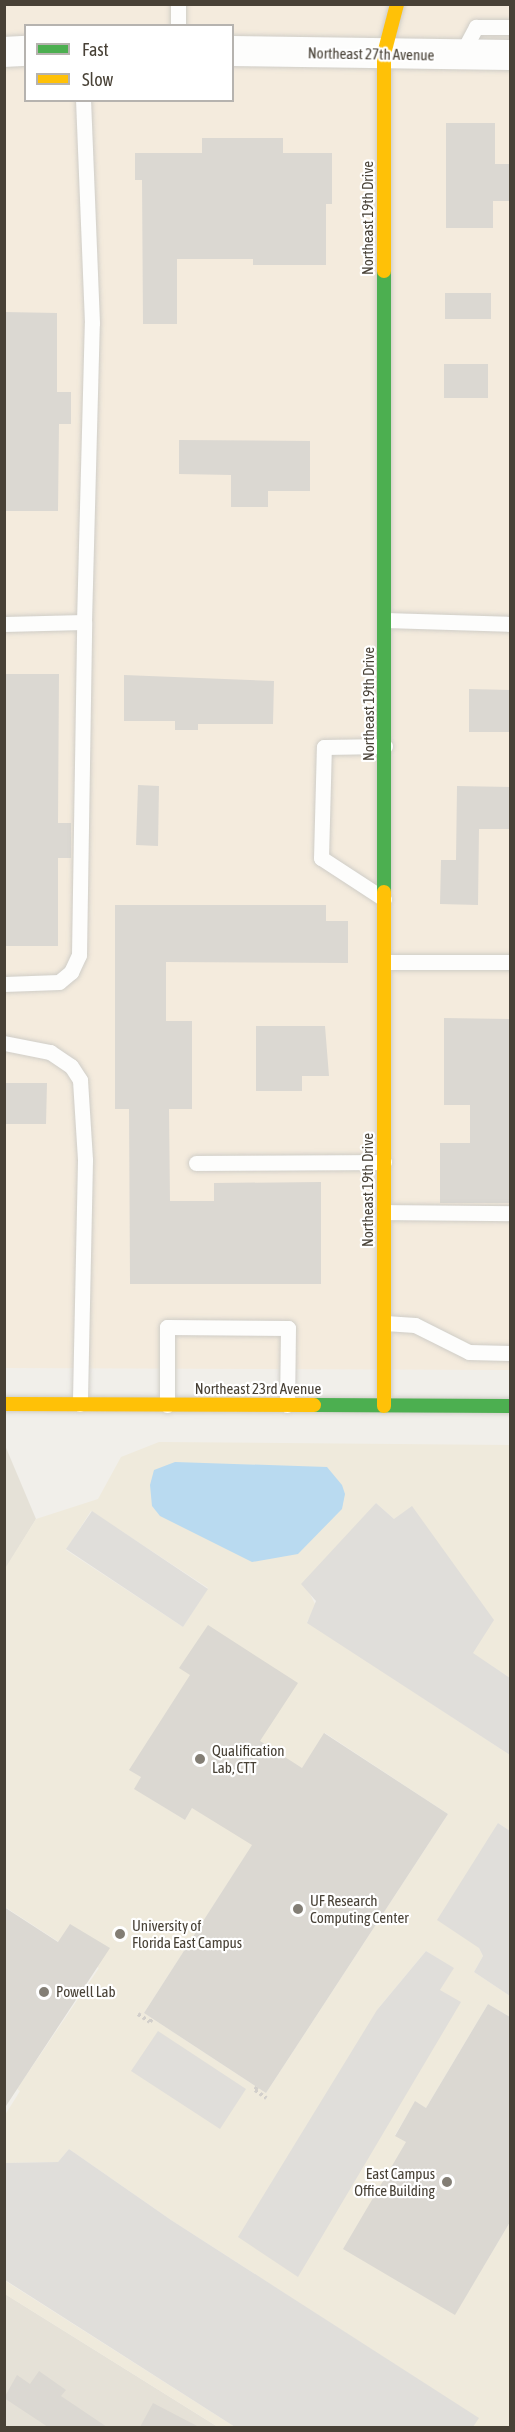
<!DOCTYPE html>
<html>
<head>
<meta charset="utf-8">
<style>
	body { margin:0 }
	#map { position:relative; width:515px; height:2432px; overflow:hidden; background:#f1efea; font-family:"Asap Condensed",sans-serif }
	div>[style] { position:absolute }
	.residential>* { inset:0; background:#e5e1d7 }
	.commercial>* { inset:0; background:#f4ebdd }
	.education>* { inset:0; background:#efeadc }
	.parking>* { inset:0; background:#e0deda }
	.water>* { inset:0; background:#b9daf0 }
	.building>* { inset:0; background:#dbd8d2 }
	.path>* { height:4px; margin-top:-2px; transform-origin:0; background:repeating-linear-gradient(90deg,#d2cfcb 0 3px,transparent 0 6px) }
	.roads { filter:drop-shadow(0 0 2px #cfcdc7) drop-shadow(0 0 2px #cfcdc7) }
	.lane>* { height:15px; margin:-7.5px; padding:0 7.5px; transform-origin:7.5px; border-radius:7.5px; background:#fdfdfc }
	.street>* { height:30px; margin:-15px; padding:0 15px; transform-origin:15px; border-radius:15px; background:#fdfdfc }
	.fast>* { height:14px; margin:-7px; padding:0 7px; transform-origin:7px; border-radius:7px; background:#4caf50 }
	.slow>* { height:14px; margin:-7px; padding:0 7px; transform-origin:7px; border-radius:7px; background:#ffc107 }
	.dots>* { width:16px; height:16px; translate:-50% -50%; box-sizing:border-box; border:3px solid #fff; border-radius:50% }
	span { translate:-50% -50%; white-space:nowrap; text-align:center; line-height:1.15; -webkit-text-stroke:4.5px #fff; paint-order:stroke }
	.street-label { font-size:15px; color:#484136 }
	.poi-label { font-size:15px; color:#484136 }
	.left { translate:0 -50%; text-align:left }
	.right { translate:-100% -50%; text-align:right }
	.frame { position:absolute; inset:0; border:6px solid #484136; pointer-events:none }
	.legend { position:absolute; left:24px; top:24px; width:210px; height:78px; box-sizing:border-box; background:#fff; border:2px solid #b6b3af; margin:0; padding:8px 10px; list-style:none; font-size:18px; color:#484136 }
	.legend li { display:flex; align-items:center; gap:12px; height:30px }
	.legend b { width:30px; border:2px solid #b6b3af }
</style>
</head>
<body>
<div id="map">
	<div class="residential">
		<div style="clip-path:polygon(4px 1443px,36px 1519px,5px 1570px)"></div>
		<div style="clip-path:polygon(5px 2294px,218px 2427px,5px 2427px)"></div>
	</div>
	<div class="commercial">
		<div style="clip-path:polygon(evenodd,5px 5px,510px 5px,510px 1370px,5px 1368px,5px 5px,26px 26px,232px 26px,232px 100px,26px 100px,26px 26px)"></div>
	</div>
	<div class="education">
		<div style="clip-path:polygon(evenodd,159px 1442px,510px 1445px,510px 1678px,472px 1653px,394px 1519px,376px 1503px,309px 1592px,316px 1606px,307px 1622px,510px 1755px,510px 1831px,498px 1823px,479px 1948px,483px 1956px,474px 1972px,510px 1996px,510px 2017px,488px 2004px,426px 2108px,415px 2102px,395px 2135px,406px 2142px,399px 2282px,455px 2314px,510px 2222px,510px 2427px,473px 2427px,478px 2418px,171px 2220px,69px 2149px,58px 2162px,5px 2163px,5px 2115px,20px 2091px,17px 2089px,99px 1968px,5px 1907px,4px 1570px,36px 1519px,98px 1499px,121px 1457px,159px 1442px,91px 1511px,208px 1588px,183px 1627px,66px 1550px,91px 1511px,159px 1442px,325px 1733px,448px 1814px,266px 2093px,144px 2013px,325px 1733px,159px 1442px,141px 1777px,192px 1808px,185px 1820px,135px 1789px,141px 1777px,159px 1442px,426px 1951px,453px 1968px,440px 1990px,377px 2010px,426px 1951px)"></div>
		<div style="clip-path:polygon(4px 2280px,235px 2427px,218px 2427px,5px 2294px)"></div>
	</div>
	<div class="parking">
		<div style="clip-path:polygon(376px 1503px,394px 1519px,412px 1506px,494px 1620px,473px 1653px,510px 1678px,510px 1755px,307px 1623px,316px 1601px,301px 1584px)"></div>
		<div style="clip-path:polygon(92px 1511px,208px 1589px,183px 1627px,66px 1549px)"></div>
		<div style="clip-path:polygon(498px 1823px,510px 1831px,510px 1996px,474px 1972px,483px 1956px,479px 1948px,437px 1920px)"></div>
		<div style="clip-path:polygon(426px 1951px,454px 1968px,440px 1990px,461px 2002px,298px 2277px,238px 2237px,377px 2010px)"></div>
		<div style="clip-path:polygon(158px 2031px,246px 2089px,220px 2129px,131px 2071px)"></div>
		<div style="clip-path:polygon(69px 2149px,171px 2220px,479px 2418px,473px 2427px,235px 2427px,5px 2280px,5px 2163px,58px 2162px)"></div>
	</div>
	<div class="water">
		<div style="clip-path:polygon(175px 1462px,327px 1467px,342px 1485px,345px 1494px,342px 1509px,298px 1554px,252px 1562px,160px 1516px,152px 1506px,150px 1485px,154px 1470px)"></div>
	</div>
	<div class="building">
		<div style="clip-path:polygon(446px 123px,495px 123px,495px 164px,510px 164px,510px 201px,493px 201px,493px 228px,446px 228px)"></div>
		<div style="clip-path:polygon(202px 138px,283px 138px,283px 153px,332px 153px,332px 204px,326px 204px,326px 265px,253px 265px,253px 259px,177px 259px,177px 324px,143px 324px,142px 180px,135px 180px,135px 153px,202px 153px)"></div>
		<div style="clip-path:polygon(445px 293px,491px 293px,491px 319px,445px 319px)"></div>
		<div style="clip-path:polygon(4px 312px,57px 313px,57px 392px,71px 392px,71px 424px,59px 424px,58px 511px,4px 511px)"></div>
		<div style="clip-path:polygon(444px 364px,488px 364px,488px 398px,444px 398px)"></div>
		<div style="clip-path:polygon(179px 440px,310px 441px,310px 491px,268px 491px,268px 507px,231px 507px,231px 475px,179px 474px)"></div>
		<div style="clip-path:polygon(4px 674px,59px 674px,58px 823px,71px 823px,71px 858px,58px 858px,58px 946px,4px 946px)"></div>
		<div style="clip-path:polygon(124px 675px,274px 681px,273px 724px,198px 724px,198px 730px,175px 730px,175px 721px,124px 721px)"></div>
		<div style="clip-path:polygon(469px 689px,510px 690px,510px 732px,469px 732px)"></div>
		<div style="clip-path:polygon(138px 785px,159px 786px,158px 846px,136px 845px)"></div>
		<div style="clip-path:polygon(457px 786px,510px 787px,510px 829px,479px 829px,478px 905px,440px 904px,441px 860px,456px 860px)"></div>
		<div style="clip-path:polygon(115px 905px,326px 905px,326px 921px,348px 921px,348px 963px,166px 962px,166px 1021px,192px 1021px,192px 1109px,169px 1109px,170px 1201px,214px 1201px,214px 1183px,321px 1182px,321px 1284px,130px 1284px,129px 1109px,115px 1109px)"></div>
		<div style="clip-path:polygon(444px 1018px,510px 1019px,510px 1203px,440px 1203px,440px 1143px,470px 1143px,470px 1105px,444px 1105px)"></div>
		<div style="clip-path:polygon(256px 1026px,325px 1026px,329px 1076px,302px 1076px,302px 1091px,256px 1091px)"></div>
		<div style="clip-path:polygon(4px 1083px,47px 1083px,46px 1124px,4px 1124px)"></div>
		<div style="clip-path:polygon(208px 1625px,298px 1683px,260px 1741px,302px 1768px,324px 1733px,448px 1814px,266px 2093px,144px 2013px,252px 1845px,192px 1808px,185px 1820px,134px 1789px,141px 1777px,129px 1770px,190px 1675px,179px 1668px)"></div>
		<div style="clip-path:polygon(4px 1907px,58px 1942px,70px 1924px,110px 1948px,4px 2109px)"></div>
		<div style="clip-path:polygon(488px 2004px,510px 2017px,510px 2222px,455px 2315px,343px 2249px,406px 2142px,395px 2136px,415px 2101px,426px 2108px)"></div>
		<div style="clip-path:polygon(39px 2371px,66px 2390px,61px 2396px,107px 2427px,48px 2427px,4px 2398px,17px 2375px,30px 2384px)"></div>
		<div style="clip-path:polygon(153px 2403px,199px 2427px,140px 2427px)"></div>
	</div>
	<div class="path">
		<div style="left:138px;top:2014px;width:14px;rotate:34deg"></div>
		<div style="left:150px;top:2022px;width:4px;rotate:-56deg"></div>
		<div style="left:257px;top:2087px;width:4px;rotate:124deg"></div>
		<div style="left:255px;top:2090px;width:14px;rotate:36deg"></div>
	</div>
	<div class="roads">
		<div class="lane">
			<div style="left:178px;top:26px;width:22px;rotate:-90deg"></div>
			<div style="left:461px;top:55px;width:32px;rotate:-62deg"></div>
			<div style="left:476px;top:27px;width:34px"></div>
			<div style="left:385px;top:620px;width:125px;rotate:1.8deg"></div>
			<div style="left:4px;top:624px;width:80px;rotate:-1.4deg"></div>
			<div style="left:84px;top:622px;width:299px;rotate:-88.5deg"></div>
			<div style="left:92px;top:323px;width:223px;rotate:-92.3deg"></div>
			<div style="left:384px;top:899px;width:75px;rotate:-146.9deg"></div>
			<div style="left:321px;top:858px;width:111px;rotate:-88.5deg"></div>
			<div style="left:324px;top:747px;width:61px;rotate:-0.9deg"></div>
			<div style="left:386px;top:962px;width:124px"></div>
			<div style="left:4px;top:984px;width:55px;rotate:-2.1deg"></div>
			<div style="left:59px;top:982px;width:16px;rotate:-40deg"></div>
			<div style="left:71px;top:972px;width:19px;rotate:-65deg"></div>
			<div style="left:79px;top:955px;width:333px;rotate:-89.1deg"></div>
			<div style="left:4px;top:1043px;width:47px;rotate:11.1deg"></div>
			<div style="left:50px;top:1052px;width:25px;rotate:34deg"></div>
			<div style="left:71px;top:1066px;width:17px;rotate:57deg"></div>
			<div style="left:80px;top:1080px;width:80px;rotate:86.4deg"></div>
			<div style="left:85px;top:1160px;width:244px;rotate:91.2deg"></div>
			<div style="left:196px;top:1163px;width:188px;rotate:-0.3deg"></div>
			<div style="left:384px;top:1212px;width:126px;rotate:0.5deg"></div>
			<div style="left:385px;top:1323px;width:30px;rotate:4deg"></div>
			<div style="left:415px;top:1325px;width:60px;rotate:26.6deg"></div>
			<div style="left:469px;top:1352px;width:41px;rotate:1.4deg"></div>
			<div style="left:167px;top:1405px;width:78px;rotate:-90deg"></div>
			<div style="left:167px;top:1327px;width:121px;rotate:0.5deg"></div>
			<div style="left:288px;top:1328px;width:77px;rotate:90.7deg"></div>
		</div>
		<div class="street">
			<div style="left:232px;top:51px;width:278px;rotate:0.8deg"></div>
			<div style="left:4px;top:52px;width:22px;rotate:-3deg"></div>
		</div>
		<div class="fast">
			<div style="left:384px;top:271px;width:621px;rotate:90deg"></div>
			<div style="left:314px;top:1405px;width:196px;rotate:0.3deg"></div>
		</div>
		<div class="slow">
			<div style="left:384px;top:271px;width:217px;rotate:-90deg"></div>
			<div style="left:384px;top:54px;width:52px;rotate:-75.4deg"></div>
			<div style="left:384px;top:892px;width:514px;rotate:90deg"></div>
			<div style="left:4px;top:1404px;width:310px;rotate:0.2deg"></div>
		</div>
	</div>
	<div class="dots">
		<div style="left:200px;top:1759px;background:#837e75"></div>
		<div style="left:298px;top:1909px;background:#837e75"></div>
		<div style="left:120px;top:1934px;background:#837e75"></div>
		<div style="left:44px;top:1992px;background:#837e75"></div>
		<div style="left:447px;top:2182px;background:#837e75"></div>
	</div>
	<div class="street-label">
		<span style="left:371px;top:54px;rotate:1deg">Northeast 27th Avenue</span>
		<span style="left:368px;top:218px;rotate:-90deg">Northeast 19th Drive</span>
		<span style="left:369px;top:704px;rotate:-90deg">Northeast 19th Drive</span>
		<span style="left:368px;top:1190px;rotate:-90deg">Northeast 19th Drive</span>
		<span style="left:258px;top:1389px">Northeast 23rd Avenue</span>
	</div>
	<div class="poi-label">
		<span class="left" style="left:212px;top:1759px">Qualification<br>Lab, CTT</span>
		<span class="left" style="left:310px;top:1909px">UF Research<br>Computing Center</span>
		<span class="left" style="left:132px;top:1934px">University of<br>Florida East Campus</span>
		<span class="left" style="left:56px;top:1992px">Powell Lab</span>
		<span class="right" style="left:435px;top:2182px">East Campus<br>Office Building</span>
	</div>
	<div class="frame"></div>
	<ul class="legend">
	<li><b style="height:8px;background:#4caf50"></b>Fast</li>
	<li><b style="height:8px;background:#ffc107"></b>Slow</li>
	</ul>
</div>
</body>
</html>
